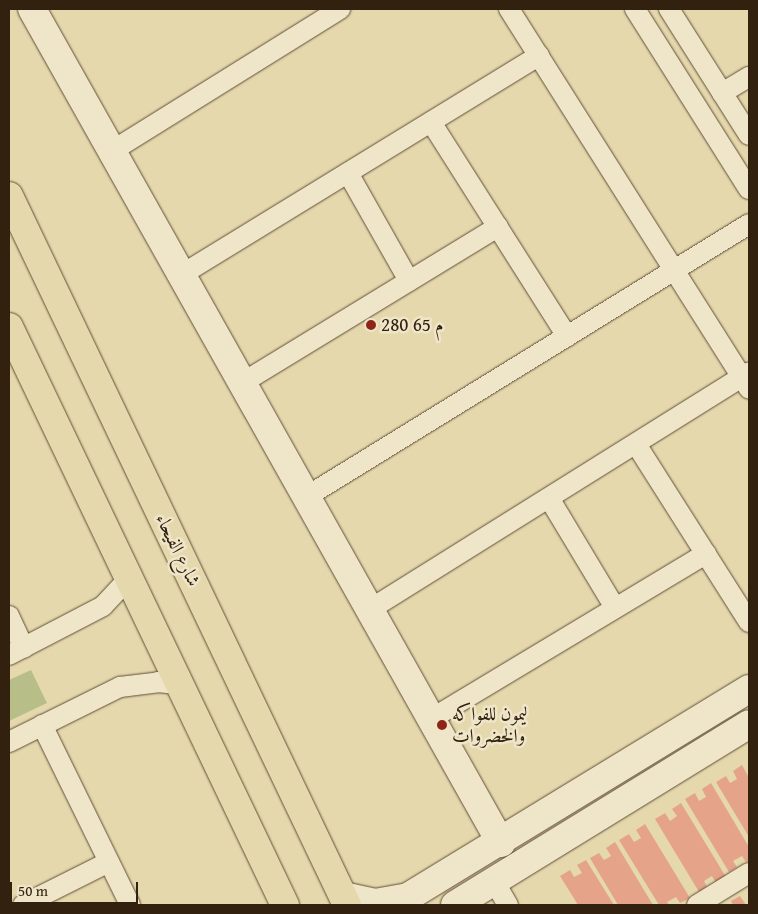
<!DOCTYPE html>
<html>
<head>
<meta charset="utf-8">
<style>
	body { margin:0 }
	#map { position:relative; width:758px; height:914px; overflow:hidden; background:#e6d8ad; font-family:"Gentium Book Plus",Amiri,serif }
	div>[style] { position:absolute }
	.green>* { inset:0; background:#b8be88 }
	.building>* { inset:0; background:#e5a48a }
	.roads { filter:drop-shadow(0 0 1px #604f37) drop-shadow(0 0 1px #604f37) }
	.street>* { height:20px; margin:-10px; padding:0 10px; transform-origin:10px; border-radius:10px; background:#efe6ca }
	.secondary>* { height:28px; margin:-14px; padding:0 14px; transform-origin:14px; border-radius:14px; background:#efe6ca }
	.highway>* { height:28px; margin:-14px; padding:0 14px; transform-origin:14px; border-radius:14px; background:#e6d8ad }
	.dots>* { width:14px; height:14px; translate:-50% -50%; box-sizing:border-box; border:2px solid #efe6ca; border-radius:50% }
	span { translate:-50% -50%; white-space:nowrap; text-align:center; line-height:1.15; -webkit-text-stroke:5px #efe6ca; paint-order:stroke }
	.poi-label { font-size:19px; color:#332110 }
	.left { translate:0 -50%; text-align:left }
	.street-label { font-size:19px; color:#332110 }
	.frame { position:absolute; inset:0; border:10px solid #332110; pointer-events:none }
	.scale { position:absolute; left:10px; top:882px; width:128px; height:22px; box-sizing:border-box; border:2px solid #332110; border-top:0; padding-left:6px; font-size:15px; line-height:18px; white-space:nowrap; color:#332110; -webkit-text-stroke:4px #efe6ca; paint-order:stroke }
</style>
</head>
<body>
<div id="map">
	<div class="green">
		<div style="clip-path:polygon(31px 670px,47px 703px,9px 721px,9px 680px)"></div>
	</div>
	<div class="building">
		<div style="clip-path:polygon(742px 765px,749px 778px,749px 837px,716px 782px,726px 776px,730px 783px,737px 779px,733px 771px)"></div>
		<div style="clip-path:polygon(711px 783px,749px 847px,749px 861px,746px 862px,742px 856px,733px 861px,737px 867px,729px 872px,685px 799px,695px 793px,699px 801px,706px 797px,702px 789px)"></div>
		<div style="clip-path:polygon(681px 803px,726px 877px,716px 883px,712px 876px,704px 881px,707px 887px,699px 892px,655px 819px,665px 813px,670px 821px,677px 816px,672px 809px)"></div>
		<div style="clip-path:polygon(645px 824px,690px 898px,680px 903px,676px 897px,667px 902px,669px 905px,659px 905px,619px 840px,629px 834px,634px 842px,641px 838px,636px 830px)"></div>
		<div style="clip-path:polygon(615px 842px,653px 905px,618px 905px,590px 858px,599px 853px,604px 860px,611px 856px,606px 848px)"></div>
		<div style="clip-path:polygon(586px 860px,614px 905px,578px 905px,560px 876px,570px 870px,574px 877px,582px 873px,577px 865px)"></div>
		<div style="clip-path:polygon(740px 896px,746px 905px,733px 905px,731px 901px)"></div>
	</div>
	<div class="roads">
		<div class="street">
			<div style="left:509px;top:9px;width:449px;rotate:57.7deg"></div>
			<div style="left:635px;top:9px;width:213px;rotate:57.7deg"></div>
			<div style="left:669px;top:9px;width:149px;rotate:57.6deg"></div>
			<div style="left:722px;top:93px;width:31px;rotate:-31deg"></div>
			<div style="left:431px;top:122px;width:254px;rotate:57.6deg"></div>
			<div style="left:112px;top:151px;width:269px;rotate:-31.9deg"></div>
			<div style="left:348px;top:173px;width:124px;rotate:60.5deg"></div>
			<div style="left:181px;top:275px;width:420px;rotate:-31.5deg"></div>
			<div style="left:242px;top:383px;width:300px;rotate:-31.4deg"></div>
			<div style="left:636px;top:444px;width:211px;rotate:57.6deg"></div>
			<div style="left:306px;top:497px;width:520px;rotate:-31.64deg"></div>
			<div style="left:549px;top:498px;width:128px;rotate:59deg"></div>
			<div style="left:369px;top:610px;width:448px;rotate:-32deg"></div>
			<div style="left:9px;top:616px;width:35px;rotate:65deg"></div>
			<div style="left:9px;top:655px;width:106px;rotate:-27.5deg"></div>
			<div style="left:103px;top:606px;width:38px;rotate:-47deg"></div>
			<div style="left:431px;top:719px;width:321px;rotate:-31deg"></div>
			<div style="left:42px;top:725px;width:200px;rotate:63.9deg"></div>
			<div style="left:9px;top:742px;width:124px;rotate:-26.4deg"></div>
			<div style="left:120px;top:687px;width:38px;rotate:-7deg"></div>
			<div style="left:158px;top:682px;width:19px;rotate:6deg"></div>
			<div style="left:494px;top:881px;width:28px;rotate:60deg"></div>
			<div style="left:23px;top:905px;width:96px;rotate:-26.6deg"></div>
			<div style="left:697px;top:905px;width:61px;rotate:-31.6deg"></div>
		</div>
		<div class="secondary">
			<div style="left:32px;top:9px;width:957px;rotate:60.65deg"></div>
			<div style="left:343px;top:896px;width:33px;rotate:12deg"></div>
			<div style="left:375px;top:903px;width:34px;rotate:-10deg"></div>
			<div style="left:408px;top:897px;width:399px;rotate:-31.4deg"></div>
			<div style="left:455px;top:905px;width:345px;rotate:-31.6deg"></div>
		</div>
		<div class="highway">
			<div style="left:9px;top:196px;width:785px;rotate:64.51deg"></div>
			<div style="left:9px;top:327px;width:641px;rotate:64.48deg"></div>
		</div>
	</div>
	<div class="dots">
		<div style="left:371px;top:325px;background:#8f2418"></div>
		<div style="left:442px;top:725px;background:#8f2418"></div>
	</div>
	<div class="poi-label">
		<span class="left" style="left:381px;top:325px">280 م 65</span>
		<span class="left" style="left:452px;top:725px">ليمون للفواكه<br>والخضروات</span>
	</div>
	<div class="street-label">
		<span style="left:178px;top:550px;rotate:64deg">شارع الفيحاء</span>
	</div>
	<div class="frame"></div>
	<div class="scale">50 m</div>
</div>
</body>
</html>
